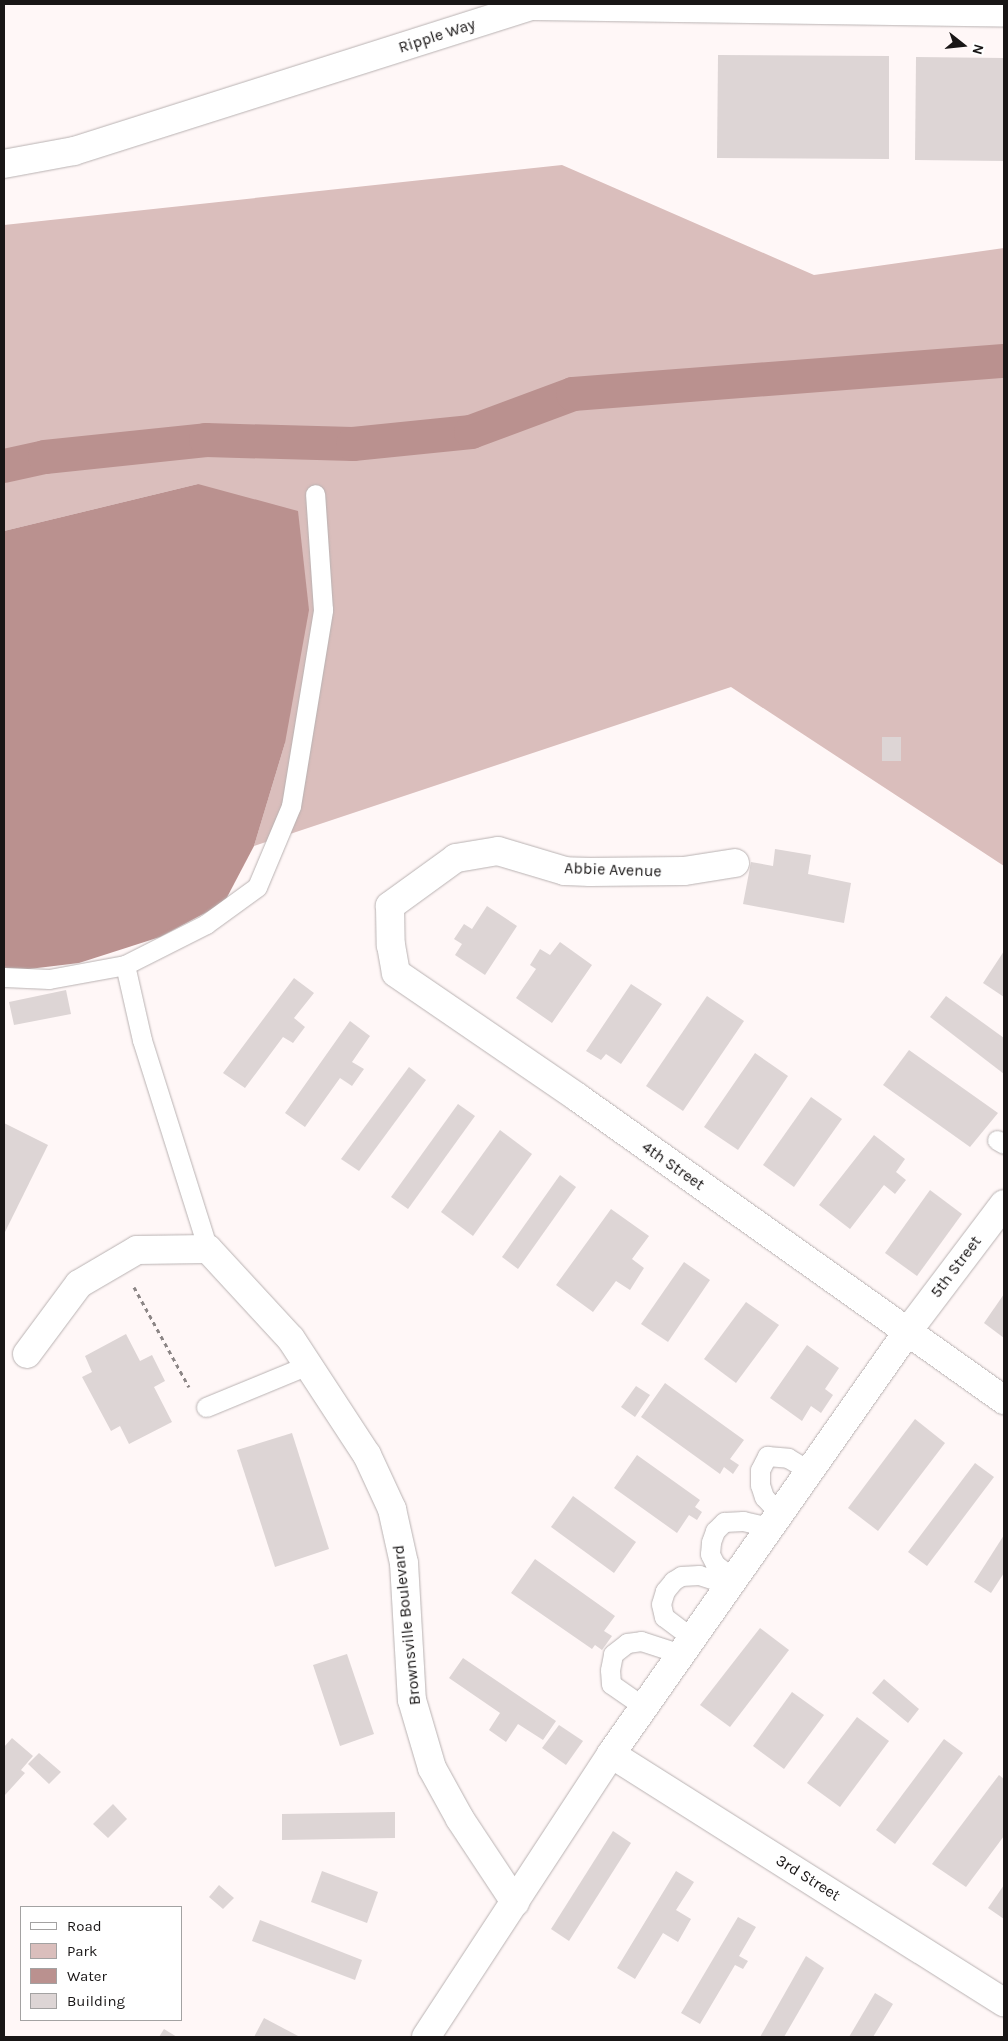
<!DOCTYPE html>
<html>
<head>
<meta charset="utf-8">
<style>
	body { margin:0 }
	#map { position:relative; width:1008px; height:2041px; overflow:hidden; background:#fff7f7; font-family:Karla,sans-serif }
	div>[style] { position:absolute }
	.green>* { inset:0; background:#dabebc }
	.water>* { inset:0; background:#ba918f }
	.canal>* { height:34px; margin:-17px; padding:0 17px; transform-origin:17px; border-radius:17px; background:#ba918f }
	.building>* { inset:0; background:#ddd5d5 }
	.path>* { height:3px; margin-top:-1.5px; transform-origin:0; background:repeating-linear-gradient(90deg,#8b8585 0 4px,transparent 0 8px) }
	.roads { filter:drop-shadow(0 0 1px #b9b2b2) drop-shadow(0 0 1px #b9b2b2) }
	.service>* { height:19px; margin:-9.5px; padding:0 9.5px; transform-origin:9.5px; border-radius:9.5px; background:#fff }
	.minor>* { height:28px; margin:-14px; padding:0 14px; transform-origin:14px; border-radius:14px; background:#fff }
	span { translate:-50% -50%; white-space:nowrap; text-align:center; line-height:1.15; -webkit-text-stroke:4.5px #fff; paint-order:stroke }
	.street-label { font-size:16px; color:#191616 }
	.frame { position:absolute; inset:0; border:5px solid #191616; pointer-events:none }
	.legend { position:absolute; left:20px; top:1906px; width:162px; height:115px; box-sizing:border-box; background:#fff; border:1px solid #a3a2a2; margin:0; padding:6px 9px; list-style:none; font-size:15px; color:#191616 }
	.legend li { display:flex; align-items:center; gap:10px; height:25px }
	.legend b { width:25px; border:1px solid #a3a2a2 }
	.north { position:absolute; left:938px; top:20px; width:50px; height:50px; -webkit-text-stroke:4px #fff; paint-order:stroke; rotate:106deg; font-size:14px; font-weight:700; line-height:20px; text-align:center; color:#191616 }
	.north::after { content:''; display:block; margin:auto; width:18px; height:22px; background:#191616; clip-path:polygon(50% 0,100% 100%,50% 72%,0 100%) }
</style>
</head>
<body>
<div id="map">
	<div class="green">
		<div style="clip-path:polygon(562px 165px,814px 275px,1004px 248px,1004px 866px,731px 687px,254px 846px,285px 743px,198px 484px,4px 531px,4px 225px)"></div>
	</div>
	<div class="water">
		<div style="clip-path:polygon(198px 484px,298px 511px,309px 610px,285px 743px,254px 846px,224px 903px,160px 937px,79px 963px,4px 972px,4px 531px)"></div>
	</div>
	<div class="canal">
		<div style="left:4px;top:466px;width:42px;rotate:-12.4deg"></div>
		<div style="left:45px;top:457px;width:162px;rotate:-6deg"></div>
		<div style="left:206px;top:440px;width:147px;rotate:1.6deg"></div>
		<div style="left:353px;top:444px;width:119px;rotate:-5.8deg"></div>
		<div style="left:471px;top:432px;width:109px;rotate:-20.4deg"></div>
		<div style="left:573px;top:394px;width:432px;rotate:-4.4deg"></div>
	</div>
	<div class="building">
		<div style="clip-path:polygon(718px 55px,889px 56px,889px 159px,717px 158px)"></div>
		<div style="clip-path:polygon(916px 57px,1004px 58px,1004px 161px,915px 160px)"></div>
		<div style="clip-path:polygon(882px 737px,901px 737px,901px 761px,882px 761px)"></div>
		<div style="clip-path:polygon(775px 849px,811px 855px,808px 874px,851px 883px,844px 923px,743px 904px,751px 862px,773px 866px)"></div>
		<div style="clip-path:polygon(487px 906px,517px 926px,485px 975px,455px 955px,462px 944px,454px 939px,464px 924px,472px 929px)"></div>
		<div style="clip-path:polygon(560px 942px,592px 965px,552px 1023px,516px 998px,536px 969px,530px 965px,540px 949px,550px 955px)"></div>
		<div style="clip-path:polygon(1004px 951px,1004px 997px,983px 983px)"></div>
		<div style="clip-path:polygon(294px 978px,314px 993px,294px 1018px,305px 1027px,293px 1043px,283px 1037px,245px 1088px,223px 1073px)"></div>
		<div style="clip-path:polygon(631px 984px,662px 1004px,621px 1064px,606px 1054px,601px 1060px,586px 1051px)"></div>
		<div style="clip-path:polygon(66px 990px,71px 1014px,14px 1025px,9px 1002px)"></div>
		<div style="clip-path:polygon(707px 996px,744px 1021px,683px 1111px,646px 1086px)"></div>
		<div style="clip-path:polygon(946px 996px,1004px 1038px,1004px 1074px,930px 1017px)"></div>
		<div style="clip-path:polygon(350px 1021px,370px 1036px,352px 1062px,364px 1069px,352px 1086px,340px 1078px,305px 1127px,285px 1113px)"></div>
		<div style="clip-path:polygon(909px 1050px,998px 1113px,970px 1147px,883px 1085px)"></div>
		<div style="clip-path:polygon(755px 1053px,788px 1076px,738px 1150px,704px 1127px)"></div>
		<div style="clip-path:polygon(409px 1067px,426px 1080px,359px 1171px,341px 1159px)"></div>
		<div style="clip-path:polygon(811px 1097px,842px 1119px,794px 1187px,763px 1165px)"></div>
		<div style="clip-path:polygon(458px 1104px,475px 1116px,408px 1209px,391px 1197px)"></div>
		<div style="clip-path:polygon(4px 1123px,48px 1145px,4px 1234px)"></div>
		<div style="clip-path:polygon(500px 1130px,532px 1154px,473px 1236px,441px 1212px)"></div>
		<div style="clip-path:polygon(874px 1135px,905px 1159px,896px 1172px,906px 1180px,895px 1194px,884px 1185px,850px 1229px,819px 1205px)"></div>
		<div style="clip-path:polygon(560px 1175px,576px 1187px,518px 1269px,502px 1257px)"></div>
		<div style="clip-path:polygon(930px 1190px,962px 1214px,917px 1276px,885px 1253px)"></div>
		<div style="clip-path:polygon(611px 1209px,649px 1236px,632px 1259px,644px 1268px,630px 1290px,616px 1281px,593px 1312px,556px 1285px)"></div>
		<div style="clip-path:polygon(684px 1262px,710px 1280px,668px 1342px,641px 1324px)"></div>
		<div style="clip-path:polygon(1004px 1294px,1004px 1338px,984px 1323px)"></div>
		<div style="clip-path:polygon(746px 1302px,779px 1325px,736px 1383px,704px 1359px)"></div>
		<div style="clip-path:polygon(126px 1334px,140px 1361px,152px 1355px,165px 1381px,154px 1387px,172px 1422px,129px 1444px,120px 1426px,111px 1431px,82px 1377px,92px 1372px,85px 1356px)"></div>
		<div style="clip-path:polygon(807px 1345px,839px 1368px,825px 1389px,833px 1395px,821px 1413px,811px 1406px,802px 1421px,770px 1398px)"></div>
		<div style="clip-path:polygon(665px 1383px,744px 1440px,730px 1459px,739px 1465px,733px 1474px,724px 1467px,720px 1474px,641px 1417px)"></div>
		<div style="clip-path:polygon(636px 1386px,650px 1395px,635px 1417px,621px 1407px)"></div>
		<div style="clip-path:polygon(915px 1419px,945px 1443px,878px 1531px,848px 1508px)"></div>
		<div style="clip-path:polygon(292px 1433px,329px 1549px,275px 1567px,237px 1450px)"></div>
		<div style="clip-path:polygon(637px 1455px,700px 1500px,695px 1507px,702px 1512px,697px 1520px,689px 1515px,677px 1533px,614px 1488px)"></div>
		<div style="clip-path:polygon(975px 1463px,994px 1477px,927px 1566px,908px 1552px)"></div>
		<div style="clip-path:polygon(573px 1496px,636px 1542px,614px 1573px,551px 1527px)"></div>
		<div style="clip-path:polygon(1004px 1535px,1004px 1573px,991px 1593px,974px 1582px)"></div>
		<div style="clip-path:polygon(535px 1559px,615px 1616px,604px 1631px,612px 1636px,602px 1650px,595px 1645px,592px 1649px,511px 1593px)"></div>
		<div style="clip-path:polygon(760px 1628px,789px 1650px,730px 1727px,700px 1705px)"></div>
		<div style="clip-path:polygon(347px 1654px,374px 1734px,340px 1746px,313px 1665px)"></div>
		<div style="clip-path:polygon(463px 1658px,556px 1721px,543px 1740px,518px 1724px,506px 1742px,489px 1730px,500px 1713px,449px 1678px)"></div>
		<div style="clip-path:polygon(884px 1679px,919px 1709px,908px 1723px,872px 1693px)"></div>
		<div style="clip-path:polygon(792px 1692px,824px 1715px,784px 1769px,753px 1746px)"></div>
		<div style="clip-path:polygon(857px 1717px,889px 1741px,840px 1807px,807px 1783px)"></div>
		<div style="clip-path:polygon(559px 1725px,583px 1741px,566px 1765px,542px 1748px)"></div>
		<div style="clip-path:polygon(12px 1738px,33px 1756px,21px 1770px,25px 1773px,5px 1795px,4px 1747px)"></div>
		<div style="clip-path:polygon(944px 1739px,963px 1753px,895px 1844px,876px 1830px)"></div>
		<div style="clip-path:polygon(39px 1753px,61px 1772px,49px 1784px,28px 1764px)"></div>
		<div style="clip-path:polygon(999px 1775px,1004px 1779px,1004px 1836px,966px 1887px,932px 1864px)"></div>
		<div style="clip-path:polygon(113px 1804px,127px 1819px,108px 1838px,93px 1824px)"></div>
		<div style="clip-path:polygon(395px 1812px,395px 1838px,282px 1840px,282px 1814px)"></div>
		<div style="clip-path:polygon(613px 1831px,631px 1843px,569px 1941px,551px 1929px)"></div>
		<div style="clip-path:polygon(322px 1871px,378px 1892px,367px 1923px,311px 1902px)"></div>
		<div style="clip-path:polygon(676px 1871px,694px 1882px,676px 1910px,691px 1919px,678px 1942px,663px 1933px,635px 1979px,617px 1968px)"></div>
		<div style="clip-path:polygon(219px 1885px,234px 1898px,223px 1909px,209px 1897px)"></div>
		<div style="clip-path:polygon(1004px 1885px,1004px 1919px,988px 1908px)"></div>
		<div style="clip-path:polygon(738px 1917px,756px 1927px,739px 1956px,748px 1961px,743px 1969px,735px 1965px,700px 2024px,681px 2013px)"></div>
		<div style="clip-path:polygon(260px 1920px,362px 1960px,355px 1980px,252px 1941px)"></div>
		<div style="clip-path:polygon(806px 1956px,824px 1968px,784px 2037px,760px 2037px)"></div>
		<div style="clip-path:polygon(875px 1993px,893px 2004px,873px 2037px,849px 2037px)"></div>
		<div style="clip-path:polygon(264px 2018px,300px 2037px,254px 2037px)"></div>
		<div style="clip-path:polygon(164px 2029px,177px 2037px,159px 2037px)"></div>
	</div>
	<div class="path">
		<div style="left:134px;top:1287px;width:114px;rotate:61.2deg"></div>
	</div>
	<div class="roads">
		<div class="service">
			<div style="left:125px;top:965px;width:77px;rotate:77.2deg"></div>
			<div style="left:142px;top:1040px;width:219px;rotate:72.5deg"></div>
			<div style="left:4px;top:977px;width:45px;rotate:2.5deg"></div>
			<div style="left:49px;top:979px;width:77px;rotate:-10.4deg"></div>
			<div style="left:125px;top:965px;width:91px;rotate:-26.8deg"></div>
			<div style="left:206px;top:924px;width:63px;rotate:-36deg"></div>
			<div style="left:257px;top:887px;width:88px;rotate:-67.2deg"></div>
			<div style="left:291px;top:806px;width:199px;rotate:-80.7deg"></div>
			<div style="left:323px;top:610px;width:116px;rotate:-93.9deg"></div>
			<div style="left:997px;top:1140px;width:8px;rotate:30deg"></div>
			<div style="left:206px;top:1407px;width:110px;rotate:-22.4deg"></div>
			<div style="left:780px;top:1514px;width:23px;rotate:-133deg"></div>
			<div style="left:764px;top:1497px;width:13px;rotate:-108deg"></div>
			<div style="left:760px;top:1485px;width:15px;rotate:-90deg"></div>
			<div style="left:760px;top:1470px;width:16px;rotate:-63deg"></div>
			<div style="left:767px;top:1456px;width:21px;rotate:5deg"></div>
			<div style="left:788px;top:1458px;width:26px;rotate:31deg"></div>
			<div style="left:734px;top:1579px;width:24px;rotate:-142deg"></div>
			<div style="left:715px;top:1564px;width:11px;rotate:-117deg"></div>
			<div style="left:710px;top:1554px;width:12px;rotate:-85deg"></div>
			<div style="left:711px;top:1542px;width:12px;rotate:-70deg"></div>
			<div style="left:715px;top:1531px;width:13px;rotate:-45deg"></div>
			<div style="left:724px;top:1522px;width:19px;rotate:-3deg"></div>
			<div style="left:743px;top:1521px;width:28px;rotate:13deg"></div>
			<div style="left:692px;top:1638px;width:35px;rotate:-143deg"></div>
			<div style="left:664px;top:1617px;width:13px;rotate:-103deg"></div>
			<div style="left:661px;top:1604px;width:14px;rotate:-73deg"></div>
			<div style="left:665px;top:1591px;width:13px;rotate:-51deg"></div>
			<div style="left:673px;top:1581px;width:9px;rotate:-32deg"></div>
			<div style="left:681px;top:1576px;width:18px;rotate:-3deg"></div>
			<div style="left:699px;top:1575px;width:33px;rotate:18deg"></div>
			<div style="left:644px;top:1707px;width:40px;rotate:-145.1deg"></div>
			<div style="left:611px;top:1684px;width:14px;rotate:-94deg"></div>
			<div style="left:610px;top:1670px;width:16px;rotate:-79deg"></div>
			<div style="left:613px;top:1654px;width:18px;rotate:-38deg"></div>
			<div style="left:627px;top:1643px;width:14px;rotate:-8deg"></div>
			<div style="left:641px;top:1641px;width:42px;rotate:18deg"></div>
		</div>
		<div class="minor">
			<div style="left:4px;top:164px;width:71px;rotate:-10.5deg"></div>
			<div style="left:74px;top:151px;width:479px;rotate:-17.6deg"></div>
			<div style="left:531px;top:6px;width:473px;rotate:0.8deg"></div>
			<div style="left:735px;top:863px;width:52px;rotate:171.1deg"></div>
			<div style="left:684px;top:871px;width:94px;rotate:179.4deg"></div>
			<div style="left:590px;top:872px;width:25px;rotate:-178deg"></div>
			<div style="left:565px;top:871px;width:70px;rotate:-163.4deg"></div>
			<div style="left:498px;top:851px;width:43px;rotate:170.5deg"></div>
			<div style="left:456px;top:858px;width:82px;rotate:144deg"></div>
			<div style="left:390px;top:906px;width:39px;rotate:89deg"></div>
			<div style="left:391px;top:945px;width:28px;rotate:80deg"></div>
			<div style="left:396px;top:973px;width:219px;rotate:34.4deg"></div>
			<div style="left:577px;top:1097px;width:524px;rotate:35.36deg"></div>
			<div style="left:27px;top:1354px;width:87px;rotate:-53.4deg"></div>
			<div style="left:79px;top:1284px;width:67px;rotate:-30.4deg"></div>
			<div style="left:137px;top:1250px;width:71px;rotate:-0.8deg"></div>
			<div style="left:208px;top:1249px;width:122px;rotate:47.3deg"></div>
			<div style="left:291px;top:1339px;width:139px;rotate:56.8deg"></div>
			<div style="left:367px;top:1455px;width:60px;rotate:65.2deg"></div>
			<div style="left:392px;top:1509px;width:55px;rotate:77.5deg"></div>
			<div style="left:404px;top:1563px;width:137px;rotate:86.7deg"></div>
			<div style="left:412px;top:1700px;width:71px;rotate:73.6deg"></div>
			<div style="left:432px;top:1768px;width:58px;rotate:61.2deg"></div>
			<div style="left:460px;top:1819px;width:100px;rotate:56.5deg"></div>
			<div style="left:611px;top:1754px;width:465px;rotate:32.3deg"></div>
			<div style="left:426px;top:2037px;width:338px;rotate:-56.8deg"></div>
			<div style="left:611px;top:1754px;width:517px;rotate:-54.93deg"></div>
			<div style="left:908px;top:1331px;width:159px;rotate:-52.9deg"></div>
		</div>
	</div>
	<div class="street-label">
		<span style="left:437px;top:36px;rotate:-18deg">Ripple Way</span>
		<span style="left:613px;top:870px;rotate:2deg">Abbie Avenue</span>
		<span style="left:673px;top:1166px;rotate:35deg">4th Street</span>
		<span style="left:956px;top:1267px;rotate:-53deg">5th Street</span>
		<span style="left:407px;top:1625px;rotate:-96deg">Brownsville Boulevard</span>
		<span style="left:808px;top:1878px;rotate:32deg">3rd Street</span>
	</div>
	<div class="frame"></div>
	<ul class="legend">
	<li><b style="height:6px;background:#fff"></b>Road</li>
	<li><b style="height:14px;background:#dabebc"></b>Park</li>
	<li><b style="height:14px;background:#ba918f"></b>Water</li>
	<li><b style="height:14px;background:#ddd5d5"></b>Building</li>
	</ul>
	<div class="north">N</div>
</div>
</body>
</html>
